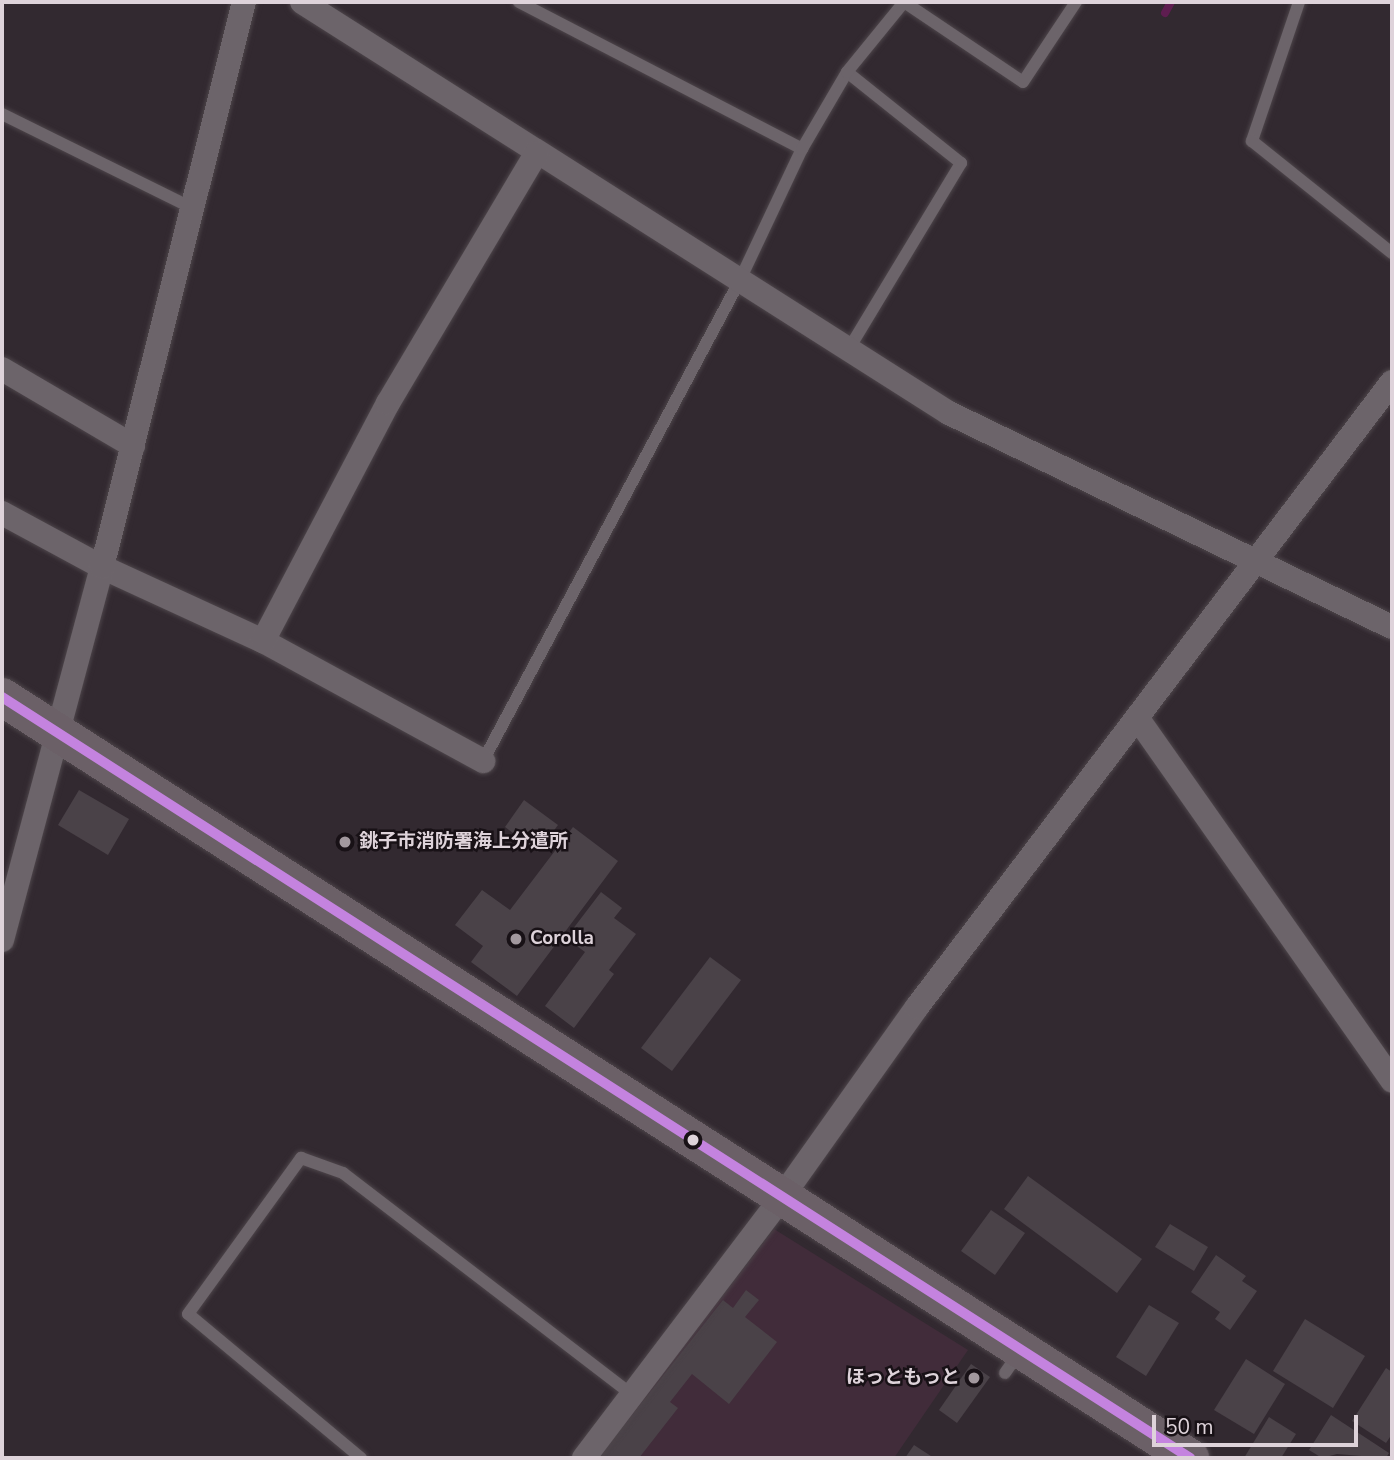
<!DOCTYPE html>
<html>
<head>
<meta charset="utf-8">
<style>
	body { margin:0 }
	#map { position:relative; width:1394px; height:1460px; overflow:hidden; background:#322930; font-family:"Nunito Sans","Noto Sans JP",sans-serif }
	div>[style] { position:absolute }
	.built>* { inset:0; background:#412c3a }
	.stream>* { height:8px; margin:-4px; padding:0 4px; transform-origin:4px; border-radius:4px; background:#5e1d50 }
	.building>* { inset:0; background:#4a4248 }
	.roads { filter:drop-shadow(0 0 2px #4d454a) drop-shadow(0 0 2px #4d454a) }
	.lane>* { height:12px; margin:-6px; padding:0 6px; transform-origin:6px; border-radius:6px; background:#6c646a }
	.street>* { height:24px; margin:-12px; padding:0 12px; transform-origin:12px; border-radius:12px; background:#6c646a }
	.highway>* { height:38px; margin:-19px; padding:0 19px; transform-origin:19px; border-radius:19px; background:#6b6067 }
	.bus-1>* { height:10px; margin:-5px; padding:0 5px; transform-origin:5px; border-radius:5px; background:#c483df }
	.dots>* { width:19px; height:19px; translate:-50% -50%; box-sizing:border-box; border:4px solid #181116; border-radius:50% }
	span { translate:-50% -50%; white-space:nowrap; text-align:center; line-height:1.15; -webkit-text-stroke:5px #181116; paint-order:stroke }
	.poi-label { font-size:19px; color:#ded3da; font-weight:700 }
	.left { translate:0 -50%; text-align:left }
	.right { translate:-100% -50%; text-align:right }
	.frame { position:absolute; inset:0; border:4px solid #ded3da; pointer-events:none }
	.scale { position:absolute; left:1152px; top:1415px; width:206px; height:32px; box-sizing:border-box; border:4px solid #ded3da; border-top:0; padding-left:9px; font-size:21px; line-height:24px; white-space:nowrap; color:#ded3da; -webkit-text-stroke:5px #181116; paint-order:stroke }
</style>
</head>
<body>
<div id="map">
	<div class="built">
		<div style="clip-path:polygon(774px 1229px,968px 1350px,894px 1458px,597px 1458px)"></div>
	</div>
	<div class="stream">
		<div style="left:1165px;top:13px;width:13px;rotate:-61deg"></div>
	</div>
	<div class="building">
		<div style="clip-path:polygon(79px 790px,129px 819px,108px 855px,58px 825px)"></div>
		<div style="clip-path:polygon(524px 800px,558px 825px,538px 852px,505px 827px)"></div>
		<div style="clip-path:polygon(573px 827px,618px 861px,517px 996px,471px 962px,483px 946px,455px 925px,482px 890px,510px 910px)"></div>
		<div style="clip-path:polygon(601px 892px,622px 908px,614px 918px,636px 934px,609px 970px,614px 974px,574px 1028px,545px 1006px,585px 952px,566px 938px)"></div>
		<div style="clip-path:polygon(710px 957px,741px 980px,672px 1071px,641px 1048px)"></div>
		<div style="clip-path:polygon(1028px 1176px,1142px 1259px,1117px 1293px,1004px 1209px)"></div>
		<div style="clip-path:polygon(991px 1210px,1025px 1233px,995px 1275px,961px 1251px)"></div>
		<div style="clip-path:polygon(1170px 1224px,1208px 1247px,1194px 1271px,1155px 1247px)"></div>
		<div style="clip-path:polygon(1216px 1255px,1246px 1276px,1242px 1281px,1257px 1291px,1230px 1330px,1215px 1319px,1220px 1312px,1191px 1292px)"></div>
		<div style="clip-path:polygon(746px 1290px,759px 1300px,745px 1317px,777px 1342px,729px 1404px,692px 1374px,670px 1402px,678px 1408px,639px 1458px,598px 1458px,723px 1300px,733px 1308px)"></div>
		<div style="clip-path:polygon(1149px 1305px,1179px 1323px,1146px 1376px,1116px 1357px)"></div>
		<div style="clip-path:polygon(1305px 1319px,1365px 1356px,1333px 1408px,1273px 1371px)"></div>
		<div style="clip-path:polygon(1246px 1359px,1285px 1384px,1254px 1434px,1214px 1410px)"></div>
		<div style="clip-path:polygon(971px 1364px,990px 1377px,957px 1423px,939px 1410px)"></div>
		<div style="clip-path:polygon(1386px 1368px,1392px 1372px,1392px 1434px,1386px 1443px,1352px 1421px)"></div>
		<div style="clip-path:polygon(1331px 1415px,1389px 1453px,1386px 1458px,1337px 1454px,1322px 1458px,1309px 1450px)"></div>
		<div style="clip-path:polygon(1269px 1417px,1296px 1434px,1281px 1458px,1244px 1458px)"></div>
		<div style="clip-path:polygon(914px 1445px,934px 1458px,905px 1458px)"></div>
	</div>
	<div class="roads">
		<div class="lane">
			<div style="left:519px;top:2px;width:319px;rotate:27.4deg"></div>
			<div style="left:1299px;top:2px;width:147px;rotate:108.7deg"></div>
			<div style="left:1252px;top:141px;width:179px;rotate:38.7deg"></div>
			<div style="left:847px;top:72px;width:146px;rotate:38.6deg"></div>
			<div style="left:961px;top:163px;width:218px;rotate:121.1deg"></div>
			<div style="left:2px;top:114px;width:212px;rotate:26.3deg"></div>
			<div style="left:483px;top:761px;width:543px;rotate:-61.88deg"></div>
			<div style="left:739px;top:282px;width:147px;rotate:-64.7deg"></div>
			<div style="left:802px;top:149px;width:89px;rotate:-59.7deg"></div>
			<div style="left:847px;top:72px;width:90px;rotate:-50.8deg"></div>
			<div style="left:904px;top:2px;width:143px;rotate:33.9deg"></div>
			<div style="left:1023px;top:82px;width:96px;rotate:-56.5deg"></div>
			<div style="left:1005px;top:1373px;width:24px;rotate:-55deg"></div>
			<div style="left:361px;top:1458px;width:225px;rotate:-140.2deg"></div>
			<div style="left:188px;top:1314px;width:193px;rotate:-54.1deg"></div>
			<div style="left:301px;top:1158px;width:45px;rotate:19.7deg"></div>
			<div style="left:343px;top:1173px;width:364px;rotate:37.5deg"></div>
		</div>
		<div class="street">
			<div style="left:302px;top:2px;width:767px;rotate:32.43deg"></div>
			<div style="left:949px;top:413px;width:492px;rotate:25.8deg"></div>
			<div style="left:2px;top:369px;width:152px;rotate:30.4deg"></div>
			<div style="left:2px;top:513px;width:114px;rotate:28.4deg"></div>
			<div style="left:102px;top:567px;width:177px;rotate:24.7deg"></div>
			<div style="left:263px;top:641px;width:251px;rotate:28.6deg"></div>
			<div style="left:263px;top:641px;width:269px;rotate:-62.3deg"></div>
			<div style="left:388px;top:403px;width:290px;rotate:-59.3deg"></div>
			<div style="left:1138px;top:719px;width:442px;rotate:54.9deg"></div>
			<div style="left:2px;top:940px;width:386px;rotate:-75deg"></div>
			<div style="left:102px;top:567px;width:583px;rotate:-75.89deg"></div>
			<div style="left:584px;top:1458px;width:328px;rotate:-52.8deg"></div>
			<div style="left:782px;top:1197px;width:233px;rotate:-54.6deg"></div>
			<div style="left:917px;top:1007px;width:785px;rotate:-52.77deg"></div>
		</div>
		<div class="highway">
			<div style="left:2px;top:697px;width:1411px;rotate:32.64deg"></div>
		</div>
	</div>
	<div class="bus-1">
		<div style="left:2px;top:697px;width:1411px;rotate:32.64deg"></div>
	</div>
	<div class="dots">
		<div style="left:345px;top:842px;background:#a2989e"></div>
		<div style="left:516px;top:939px;background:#a2989e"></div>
		<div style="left:693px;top:1140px;background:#ded3da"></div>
		<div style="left:974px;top:1378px;background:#a2989e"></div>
	</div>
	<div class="poi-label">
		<span class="left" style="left:359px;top:842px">銚子市消防署海上分遣所</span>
		<span class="left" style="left:530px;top:939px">Corolla</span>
		<span class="right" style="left:960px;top:1378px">ほっともっと</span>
	</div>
	<div class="frame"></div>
	<div class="scale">50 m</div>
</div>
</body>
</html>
